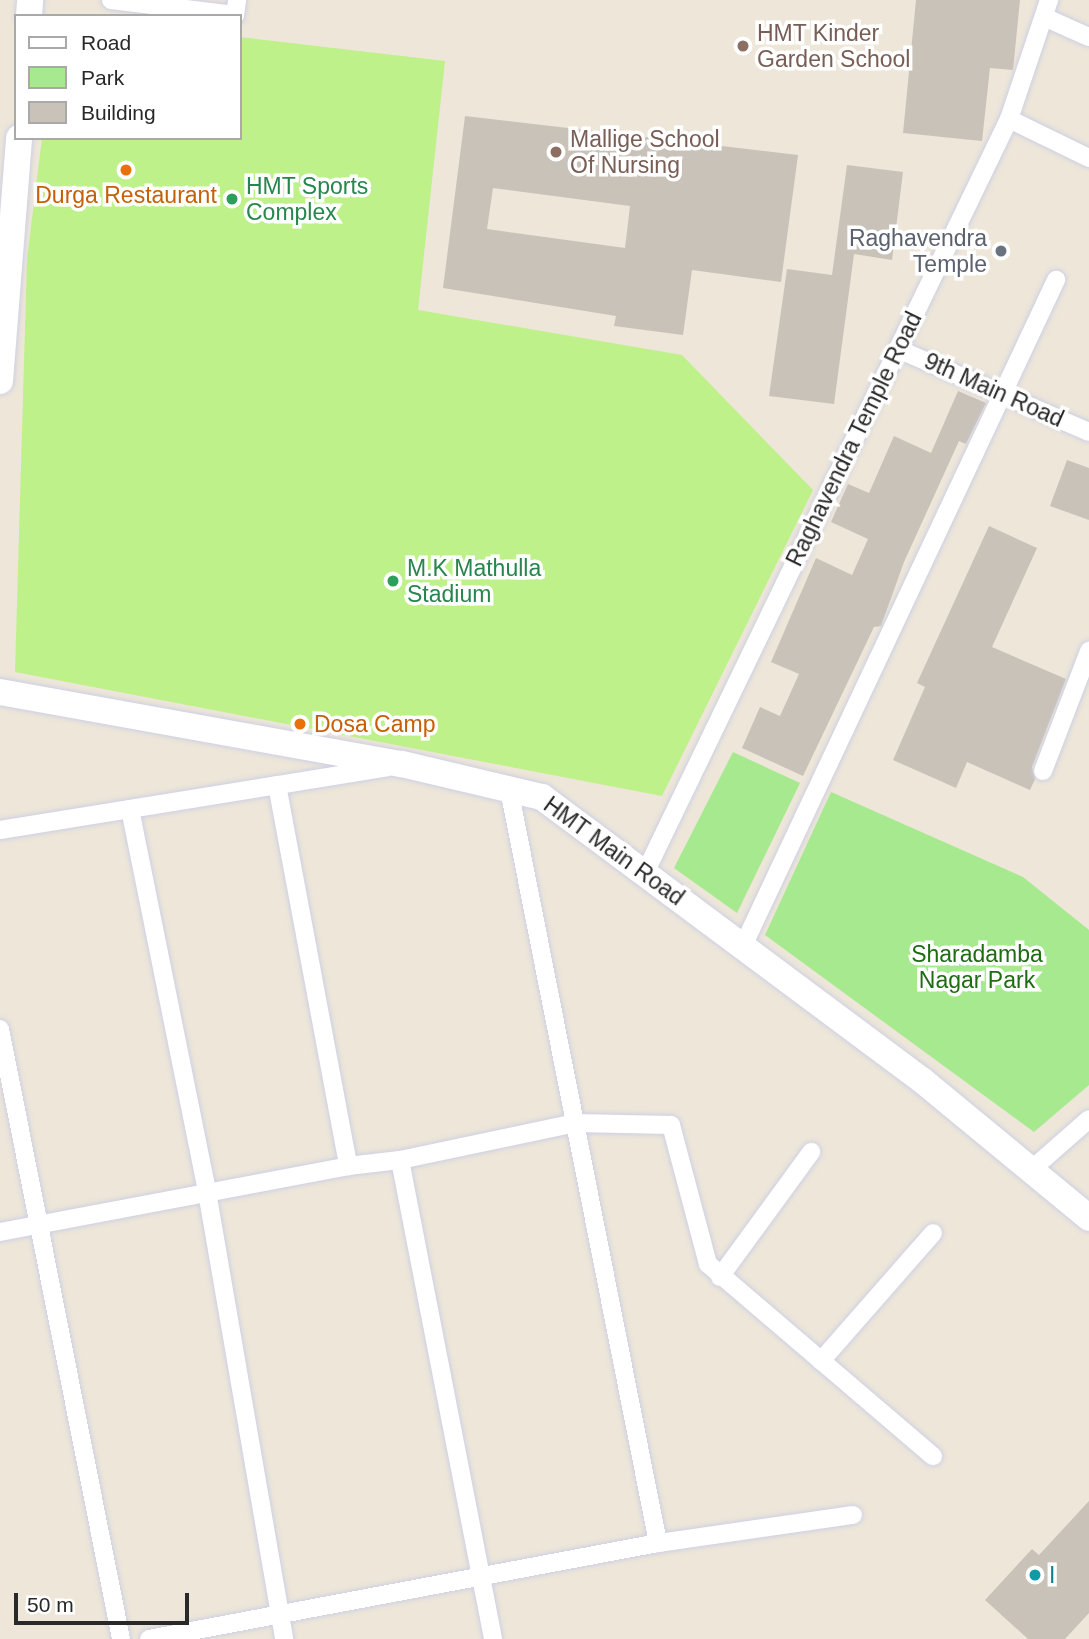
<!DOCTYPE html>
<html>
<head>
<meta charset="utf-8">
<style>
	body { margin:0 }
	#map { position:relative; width:1089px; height:1639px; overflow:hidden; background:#ede6d9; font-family:Arial,sans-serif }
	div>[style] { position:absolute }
	.green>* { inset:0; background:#a7e98f }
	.pitch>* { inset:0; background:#bef18a }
	.building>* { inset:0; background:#c8c2b9 }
	.roads { filter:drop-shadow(0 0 2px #ced0e3) drop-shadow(0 0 2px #ced0e3) }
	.street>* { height:18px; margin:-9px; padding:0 9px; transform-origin:9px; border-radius:9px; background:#fff }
	.secondary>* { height:26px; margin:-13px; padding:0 13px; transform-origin:13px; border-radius:13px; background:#fff }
	.dots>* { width:19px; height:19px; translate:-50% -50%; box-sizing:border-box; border:4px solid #fff; border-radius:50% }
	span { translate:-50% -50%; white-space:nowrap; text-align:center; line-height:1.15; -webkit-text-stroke:7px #fff; paint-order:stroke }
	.education-label { font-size:23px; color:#785e54 }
	.left { translate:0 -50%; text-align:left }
	.leisure-label { font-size:23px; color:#27864d }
	.food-label { font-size:23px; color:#c56008 }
	.worship-label { font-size:23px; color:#5b616d }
	.right { translate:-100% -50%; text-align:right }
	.street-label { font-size:23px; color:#292929 }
	.park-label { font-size:23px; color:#1f6c13 }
	.culture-label { font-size:23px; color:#0d838f }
	.legend { position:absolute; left:14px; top:14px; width:228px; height:126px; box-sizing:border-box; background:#fff; border:2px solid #a9a9a9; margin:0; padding:9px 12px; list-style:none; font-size:21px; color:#292929 }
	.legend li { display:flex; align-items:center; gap:14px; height:35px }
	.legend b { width:35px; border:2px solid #a9a9a9 }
	.scale { position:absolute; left:14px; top:1593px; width:175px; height:32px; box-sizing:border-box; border:4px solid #292929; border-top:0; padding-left:9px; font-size:21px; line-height:24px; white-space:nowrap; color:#292929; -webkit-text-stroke:5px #fff; paint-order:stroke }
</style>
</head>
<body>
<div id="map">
	<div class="green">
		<div style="clip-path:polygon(733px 752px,800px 783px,737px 913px,674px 868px)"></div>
		<div style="clip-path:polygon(831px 792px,1023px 877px,1089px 930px,1089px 1085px,1034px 1132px,765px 935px)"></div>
	</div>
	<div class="pitch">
		<div style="clip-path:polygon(240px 37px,445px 61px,418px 310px,682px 355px,813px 490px,662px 796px,15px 672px,27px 259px,42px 138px,240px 138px)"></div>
	</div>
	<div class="building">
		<div style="clip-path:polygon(916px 0,1020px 0,1013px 70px,990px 68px,982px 141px,903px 133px)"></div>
		<div style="clip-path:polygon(evenodd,465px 116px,798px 155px,781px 282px,692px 270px,683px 335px,614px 326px,616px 316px,443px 288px,465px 116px,493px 188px,630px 206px,625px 248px,487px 229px,493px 188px)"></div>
		<div style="clip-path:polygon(847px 165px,903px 172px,892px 260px,854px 254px,834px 404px,769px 396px,787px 269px,832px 275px)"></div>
		<div style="clip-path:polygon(958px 391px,986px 403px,966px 444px,959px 441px,904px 562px,881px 626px,874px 627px,803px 776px,742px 748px,760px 707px,780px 716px,799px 674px,771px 662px,816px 558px,852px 575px,868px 539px,831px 522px,848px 484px,869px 493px,894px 436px,931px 453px)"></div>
		<div style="clip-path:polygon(1067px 460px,1089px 468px,1089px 520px,1050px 506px)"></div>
		<div style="clip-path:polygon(989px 526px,1037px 548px,992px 647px,1066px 679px,1032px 767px,1035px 779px,1030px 790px,967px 762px,956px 788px,893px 760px,925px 687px,917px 683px)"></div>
		<div style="clip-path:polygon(1089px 1501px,1089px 1613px,1065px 1639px,1028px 1639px,985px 1600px,1032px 1549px,1039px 1555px)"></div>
	</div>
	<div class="roads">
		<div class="street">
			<div style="left:111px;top:0;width:125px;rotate:6.9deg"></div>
			<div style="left:235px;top:15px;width:15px;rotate:-82deg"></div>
			<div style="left:1044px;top:17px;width:49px;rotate:24deg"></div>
			<div style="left:1009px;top:119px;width:89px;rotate:26deg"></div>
			<div style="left:898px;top:349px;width:208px;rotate:23.5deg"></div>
			<div style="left:1043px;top:771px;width:129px;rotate:-69deg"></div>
			<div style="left:277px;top:785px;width:388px;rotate:79.4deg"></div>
			<div style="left:509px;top:789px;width:769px;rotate:78.82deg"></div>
			<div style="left:130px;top:809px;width:391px;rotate:78.6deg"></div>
			<div style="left:207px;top:1192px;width:454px;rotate:80.2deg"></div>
			<div style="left:0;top:830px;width:392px;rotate:-9.2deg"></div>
			<div style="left:645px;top:873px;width:837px;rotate:-64.23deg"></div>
			<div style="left:1009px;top:119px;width:126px;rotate:-71.4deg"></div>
			<div style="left:744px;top:944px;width:734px;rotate:-64.83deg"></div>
			<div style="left:0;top:1029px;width:622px;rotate:78.78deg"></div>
			<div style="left:400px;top:1160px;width:488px;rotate:79deg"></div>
			<div style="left:1031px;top:1170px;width:77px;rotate:-41.3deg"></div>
			<div style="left:0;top:1232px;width:354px;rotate:-10.7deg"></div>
			<div style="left:348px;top:1166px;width:52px;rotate:-6.6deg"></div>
			<div style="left:400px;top:1160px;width:179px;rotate:-11.9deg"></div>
			<div style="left:575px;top:1123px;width:96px;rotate:1.2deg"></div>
			<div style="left:671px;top:1125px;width:144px;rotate:75.1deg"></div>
			<div style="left:708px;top:1264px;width:296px;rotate:40.5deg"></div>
			<div style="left:720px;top:1277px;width:155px;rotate:-53.9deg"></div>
			<div style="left:821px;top:1361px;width:170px;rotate:-48.8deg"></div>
			<div style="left:149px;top:1639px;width:518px;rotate:-10.68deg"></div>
			<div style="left:658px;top:1543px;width:197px;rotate:-8.2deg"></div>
		</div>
		<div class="secondary">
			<div style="left:29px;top:16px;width:16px;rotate:-86deg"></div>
			<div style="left:0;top:381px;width:244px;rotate:-85.5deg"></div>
			<div style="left:0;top:692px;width:408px;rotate:10.2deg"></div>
			<div style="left:402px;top:764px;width:144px;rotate:13.3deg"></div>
			<div style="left:542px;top:797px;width:475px;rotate:36.7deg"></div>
			<div style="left:923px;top:1081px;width:215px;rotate:39.5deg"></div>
		</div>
	</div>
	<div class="dots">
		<div style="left:743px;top:46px;background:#8d6e63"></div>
		<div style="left:556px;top:152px;background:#8d6e63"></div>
		<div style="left:126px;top:170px;background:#e8710a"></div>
		<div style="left:232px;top:199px;background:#2e9e5b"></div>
		<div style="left:1001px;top:251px;background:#6b7280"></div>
		<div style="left:393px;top:581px;background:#2e9e5b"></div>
		<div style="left:300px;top:724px;background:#e8710a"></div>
		<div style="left:1035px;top:1575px;background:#0f9aa8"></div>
	</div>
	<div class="education-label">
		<span class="left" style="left:757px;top:46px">HMT Kinder<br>Garden School</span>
		<span class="left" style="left:570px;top:152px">Mallige School<br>Of Nursing</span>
	</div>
	<div class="leisure-label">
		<span class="left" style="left:246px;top:199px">HMT Sports<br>Complex</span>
		<span class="left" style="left:407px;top:581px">M.K Mathulla<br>Stadium</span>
	</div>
	<div class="food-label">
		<span style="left:126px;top:195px">Durga Restaurant</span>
		<span class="left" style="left:314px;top:724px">Dosa Camp</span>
	</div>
	<div class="worship-label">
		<span class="right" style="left:987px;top:251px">Raghavendra<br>Temple</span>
	</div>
	<div class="street-label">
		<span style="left:994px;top:390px;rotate:24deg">9th Main Road</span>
		<span style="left:854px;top:439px;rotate:-64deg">Raghavendra Temple Road</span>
		<span style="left:614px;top:851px;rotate:36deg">HMT Main Road</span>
	</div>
	<div class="park-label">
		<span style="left:977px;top:967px">Sharadamba<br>Nagar Park</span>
	</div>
	<div class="culture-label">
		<span class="left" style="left:1049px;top:1575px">I</span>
	</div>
	<ul class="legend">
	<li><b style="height:9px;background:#fff"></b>Road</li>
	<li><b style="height:19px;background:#a7e98f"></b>Park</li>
	<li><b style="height:19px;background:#c8c2b9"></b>Building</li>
	</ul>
	<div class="scale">50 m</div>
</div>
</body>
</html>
